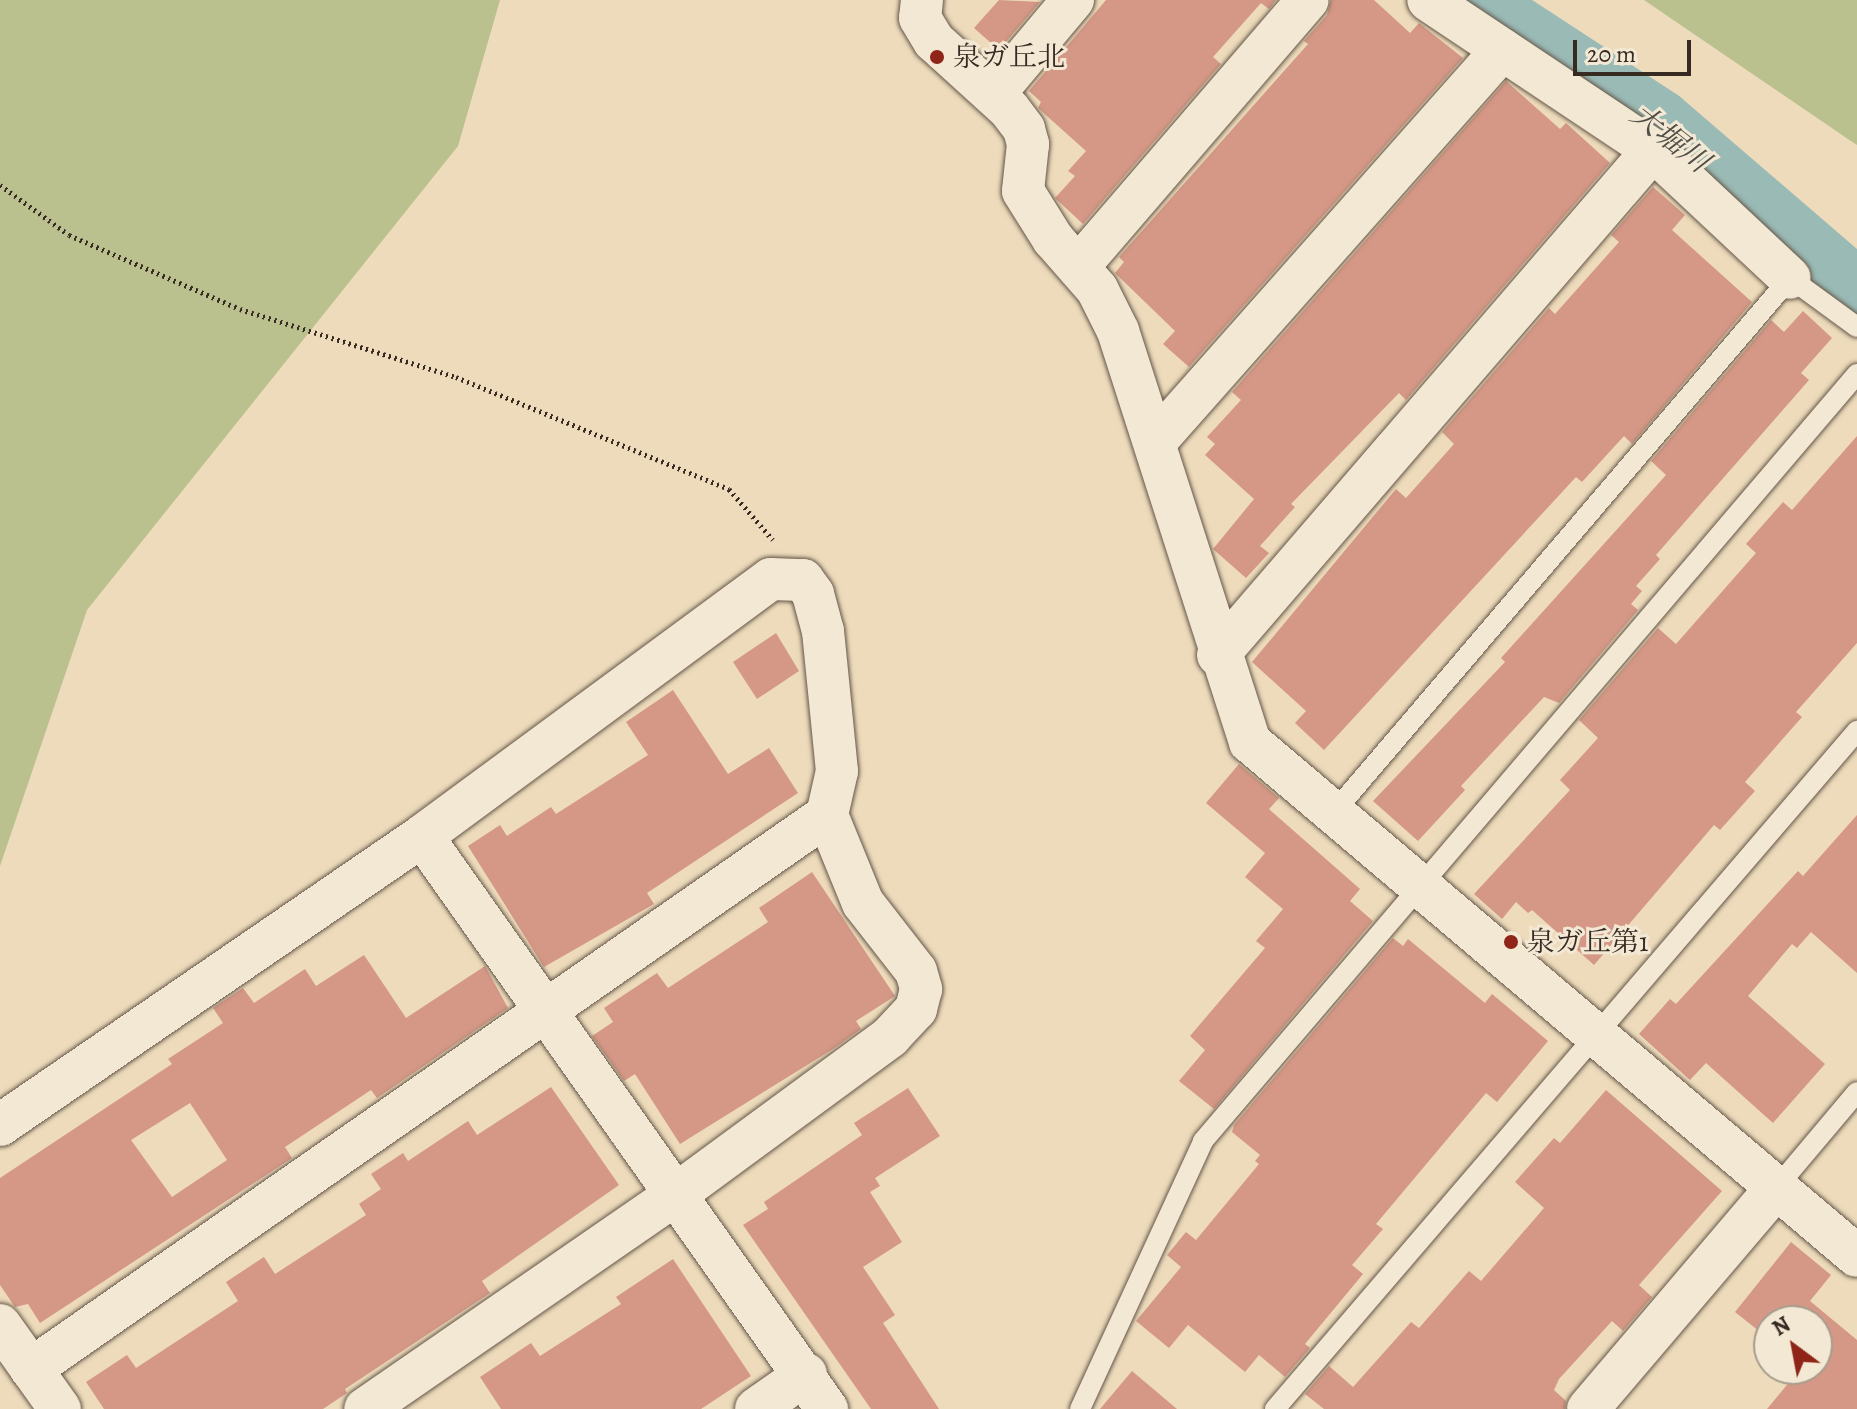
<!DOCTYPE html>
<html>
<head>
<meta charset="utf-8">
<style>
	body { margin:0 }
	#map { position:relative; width:1857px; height:1409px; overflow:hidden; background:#eddbbb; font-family:Alegreya,"Noto Serif JP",serif }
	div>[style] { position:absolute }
	.green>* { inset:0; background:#bac08e }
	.river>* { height:70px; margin:-35px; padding:0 35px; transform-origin:35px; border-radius:35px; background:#9abab5 }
	.building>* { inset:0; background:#d59886 }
	.path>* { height:5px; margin-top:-2.5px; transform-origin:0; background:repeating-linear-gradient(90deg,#372a23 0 2px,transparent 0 6px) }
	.roads { filter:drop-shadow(0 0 2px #645649) drop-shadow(0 0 2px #645649) }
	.lane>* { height:20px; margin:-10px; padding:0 10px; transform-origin:10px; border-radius:10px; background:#f3e8d3 }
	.street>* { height:42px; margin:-21px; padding:0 21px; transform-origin:21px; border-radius:21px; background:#f3e8d3 }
	.dots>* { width:22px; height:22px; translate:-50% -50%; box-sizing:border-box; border:4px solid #f3e8d3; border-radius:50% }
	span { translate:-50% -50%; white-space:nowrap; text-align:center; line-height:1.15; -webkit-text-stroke:6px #f3e8d3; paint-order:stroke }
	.poi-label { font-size:28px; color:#372a23 }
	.left { translate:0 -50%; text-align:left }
	.water-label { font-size:30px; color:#504e48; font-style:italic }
	.north { position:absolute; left:1753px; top:1305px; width:80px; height:80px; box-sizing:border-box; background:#f3e8d3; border:2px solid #a89c8d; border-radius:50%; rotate:328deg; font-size:22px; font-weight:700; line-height:32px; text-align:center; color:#372a23 }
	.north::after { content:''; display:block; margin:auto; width:28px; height:36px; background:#8f2418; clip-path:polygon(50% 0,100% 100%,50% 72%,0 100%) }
	.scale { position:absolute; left:1573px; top:40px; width:118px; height:36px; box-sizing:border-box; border:4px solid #372a23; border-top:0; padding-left:10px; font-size:24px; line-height:28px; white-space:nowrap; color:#372a23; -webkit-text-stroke:6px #f3e8d3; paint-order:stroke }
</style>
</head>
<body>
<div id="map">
	<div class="green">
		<div style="clip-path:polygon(0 0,500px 0,458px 146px,87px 610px,0 866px)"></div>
		<div style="clip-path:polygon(1644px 0,1857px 0,1857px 145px,1845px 137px)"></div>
	</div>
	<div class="river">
		<div style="left:1468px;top:0;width:227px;rotate:33.1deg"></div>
		<div style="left:1658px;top:124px;width:262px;rotate:40.7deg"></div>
	</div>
	<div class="building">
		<div style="clip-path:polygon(999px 0,1040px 2px,999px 50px,974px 28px)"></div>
		<div style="clip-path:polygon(1106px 0,1276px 0,1269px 9px,1261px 3px,1213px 57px,1221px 64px,1083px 224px,1055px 198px,1075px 176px,1068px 171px,1086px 151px,1038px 108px,1041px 102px,1029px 91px)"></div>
		<div style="clip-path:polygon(1331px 0,1374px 0,1410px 33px,1419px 23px,1463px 58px,1189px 367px,1163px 344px,1175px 331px,1115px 273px,1124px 262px,1119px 257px,1308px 44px,1304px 41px,1327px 15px)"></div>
		<div style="clip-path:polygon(1506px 81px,1560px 129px,1566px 123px,1610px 163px,1406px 400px,1399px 393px,1291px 504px,1295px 507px,1260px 546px,1269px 553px,1246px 578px,1213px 549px,1254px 499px,1205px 455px,1215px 444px,1207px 437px,1241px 400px,1232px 392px)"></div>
		<div style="clip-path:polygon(1653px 187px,1685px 215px,1672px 230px,1752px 302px,1632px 444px,1624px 436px,1582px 482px,1576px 477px,1324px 750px,1295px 723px,1306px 711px,1252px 662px,1396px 489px,1406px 498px,1454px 444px,1442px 432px,1549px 308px,1555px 314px,1619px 242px,1611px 235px)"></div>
		<div style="clip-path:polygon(1803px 311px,1832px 338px,1801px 373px,1809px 380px,1656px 555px,1660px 559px,1636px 586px,1642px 591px,1631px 604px,1638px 610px,1559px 703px,1544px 697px,1461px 786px,1465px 790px,1418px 841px,1373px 801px,1505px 662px,1501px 658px,1666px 475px,1651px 461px,1771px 320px,1784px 332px)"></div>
		<div style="clip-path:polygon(1857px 436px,1857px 643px,1796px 712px,1802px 717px,1745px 782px,1755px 791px,1720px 830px,1714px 825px,1594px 965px,1532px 910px,1528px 913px,1516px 902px,1502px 919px,1474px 894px,1570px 790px,1560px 780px,1598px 738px,1579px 720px,1658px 628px,1676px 644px,1756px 553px,1746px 544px,1783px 502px,1792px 510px)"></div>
		<div style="clip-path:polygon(776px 633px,799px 671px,757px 699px,733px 662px)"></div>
		<div style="clip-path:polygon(673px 690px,728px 774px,769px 748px,798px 793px,647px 893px,654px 904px,544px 967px,468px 846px,500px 825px,507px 836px,551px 807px,556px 814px,648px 755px,626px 722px)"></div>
		<div style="clip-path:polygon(1239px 764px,1279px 798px,1269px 809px,1360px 889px,1350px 901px,1373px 921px,1214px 1109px,1179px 1081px,1205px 1050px,1190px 1036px,1265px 948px,1256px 941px,1283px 909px,1245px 877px,1265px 853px,1206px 803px)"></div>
		<div style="clip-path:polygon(1857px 815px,1857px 973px,1811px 932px,1797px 948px,1792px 944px,1748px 996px,1825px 1064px,1773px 1123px,1706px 1063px,1690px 1080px,1639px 1034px,1670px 999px,1676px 1004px,1798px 871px,1803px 876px)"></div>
		<div style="clip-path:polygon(812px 872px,895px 996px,856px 1021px,861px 1029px,833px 1049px,680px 1144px,635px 1074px,624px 1081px,592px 1036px,613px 1022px,604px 1008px,657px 973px,668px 988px,768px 922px,759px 908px)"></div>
		<div style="clip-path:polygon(1393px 938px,1403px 946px,1408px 939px,1485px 1003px,1492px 994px,1548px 1041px,1497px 1102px,1486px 1093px,1376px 1224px,1383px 1229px,1352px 1265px,1363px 1274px,1305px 1344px,1310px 1348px,1285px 1377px,1259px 1355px,1245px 1372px,1188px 1325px,1169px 1348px,1136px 1321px,1181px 1267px,1167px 1255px,1186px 1232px,1196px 1240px,1259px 1164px,1255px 1161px,1260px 1155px,1232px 1132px,1234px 1125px)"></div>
		<div style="clip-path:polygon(evenodd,364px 955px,406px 1018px,485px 966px,508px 1008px,377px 1098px,371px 1090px,285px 1147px,292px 1158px,40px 1323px,28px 1304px,15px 1307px,0 1285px,0 1178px,172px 1064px,168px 1059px,223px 1023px,213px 1008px,243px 988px,254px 1003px,305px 969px,316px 986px,364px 955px,190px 1103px,227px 1160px,172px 1197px,131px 1140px,190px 1103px)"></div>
		<div style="clip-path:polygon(551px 1087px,619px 1185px,482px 1281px,490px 1293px,345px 1389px,347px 1393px,323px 1409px,104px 1409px,86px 1382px,127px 1355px,136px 1368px,238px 1301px,226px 1282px,264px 1257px,275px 1274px,366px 1215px,359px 1204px,381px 1189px,371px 1174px,403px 1153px,408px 1161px,468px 1121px,477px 1135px)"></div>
		<div style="clip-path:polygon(908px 1088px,940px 1136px,875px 1178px,880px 1186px,870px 1192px,902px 1242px,863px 1267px,895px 1315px,883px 1323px,939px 1409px,871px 1409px,743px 1225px,768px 1209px,764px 1202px,862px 1135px,854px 1123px)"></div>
		<div style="clip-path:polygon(1606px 1090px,1722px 1191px,1639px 1285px,1652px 1297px,1623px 1331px,1612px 1321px,1559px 1379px,1554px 1390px,1566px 1401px,1565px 1409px,1324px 1409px,1305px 1394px,1329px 1366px,1353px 1387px,1411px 1322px,1419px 1328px,1469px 1271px,1481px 1281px,1544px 1208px,1515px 1182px,1554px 1138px,1560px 1143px)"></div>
		<div style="clip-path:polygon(1791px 1242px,1831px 1275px,1810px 1301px,1857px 1340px,1857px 1409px,1767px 1409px,1800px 1369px,1817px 1369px,1817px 1321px,1769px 1321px,1769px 1339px,1735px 1312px)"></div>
		<div style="clip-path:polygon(673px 1259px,751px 1376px,701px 1409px,501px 1409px,480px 1377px,531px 1343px,540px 1356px,621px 1304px,616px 1297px)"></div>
		<div style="clip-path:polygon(1132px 1371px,1177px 1409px,1100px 1409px)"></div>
	</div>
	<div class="path">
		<div style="left:0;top:185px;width:85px;rotate:35.9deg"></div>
		<div style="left:69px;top:235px;width:186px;rotate:23.4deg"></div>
		<div style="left:240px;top:309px;width:226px;rotate:17.5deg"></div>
		<div style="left:456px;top:377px;width:295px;rotate:22.3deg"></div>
		<div style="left:729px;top:489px;width:67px;rotate:49.2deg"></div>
	</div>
	<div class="roads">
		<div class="lane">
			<div style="left:1334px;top:812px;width:702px;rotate:-49.5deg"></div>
			<div style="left:1790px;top:278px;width:83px;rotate:36.2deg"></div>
			<div style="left:1777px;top:1187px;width:124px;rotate:-49.9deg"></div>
			<div style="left:1080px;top:1409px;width:295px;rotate:-65.3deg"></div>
			<div style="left:1203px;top:1141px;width:1008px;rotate:-49.55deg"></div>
			<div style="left:1275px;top:1409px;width:894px;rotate:-49.36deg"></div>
		</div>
		<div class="street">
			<div style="left:922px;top:0;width:18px;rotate:96deg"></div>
			<div style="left:920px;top:18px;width:27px;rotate:59deg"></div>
			<div style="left:934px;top:41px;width:101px;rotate:42.2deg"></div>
			<div style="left:1009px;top:109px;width:25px;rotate:53deg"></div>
			<div style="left:1024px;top:129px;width:16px;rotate:75deg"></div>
			<div style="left:1028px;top:144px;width:47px;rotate:96.1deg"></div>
			<div style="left:1023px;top:191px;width:57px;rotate:58deg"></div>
			<div style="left:1053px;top:239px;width:67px;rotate:48.7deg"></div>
			<div style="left:1097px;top:289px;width:47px;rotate:63.4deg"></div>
			<div style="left:1118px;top:331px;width:432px;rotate:72.2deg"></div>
			<div style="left:1250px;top:742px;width:795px;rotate:40.26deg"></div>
			<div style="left:994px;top:94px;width:123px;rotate:-50deg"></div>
			<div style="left:1653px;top:150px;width:187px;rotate:43.1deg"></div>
			<div style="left:1078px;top:267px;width:352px;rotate:-49.3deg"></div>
			<div style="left:1155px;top:442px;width:524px;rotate:-48.48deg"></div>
			<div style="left:1218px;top:655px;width:667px;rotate:-49.26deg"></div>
			<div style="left:1653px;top:150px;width:270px;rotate:-146.3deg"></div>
			<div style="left:422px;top:836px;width:702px;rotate:54.75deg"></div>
			<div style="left:0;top:1125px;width:511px;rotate:-34.4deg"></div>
			<div style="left:422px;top:836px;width:433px;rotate:-36.4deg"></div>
			<div style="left:771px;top:579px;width:32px;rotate:2deg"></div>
			<div style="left:803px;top:580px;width:17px;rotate:54deg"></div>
			<div style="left:813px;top:594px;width:38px;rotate:75deg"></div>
			<div style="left:823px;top:631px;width:141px;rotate:84.3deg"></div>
			<div style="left:837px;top:771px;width:45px;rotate:102.8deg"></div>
			<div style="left:827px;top:815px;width:95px;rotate:67.8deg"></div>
			<div style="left:863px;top:903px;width:86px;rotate:52.1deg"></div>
			<div style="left:916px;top:971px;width:19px;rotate:74deg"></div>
			<div style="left:921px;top:989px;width:21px;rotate:104deg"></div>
			<div style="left:916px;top:1009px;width:38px;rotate:133deg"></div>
			<div style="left:890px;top:1037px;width:263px;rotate:143.7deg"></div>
			<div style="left:678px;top:1193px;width:380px;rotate:145.4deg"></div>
			<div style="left:0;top:1325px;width:103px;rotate:54.5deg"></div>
			<div style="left:31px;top:1369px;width:970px;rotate:-34.84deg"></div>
			<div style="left:756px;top:1409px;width:61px;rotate:-35deg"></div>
			<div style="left:1588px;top:1409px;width:292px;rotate:-49.6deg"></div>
		</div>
	</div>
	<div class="dots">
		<div style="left:937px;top:57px;background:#8f2418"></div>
		<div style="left:1511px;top:942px;background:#8f2418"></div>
	</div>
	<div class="poi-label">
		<span class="left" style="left:953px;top:57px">泉ガ丘北</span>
		<span class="left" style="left:1527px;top:942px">泉ガ丘第1</span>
	</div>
	<div class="water-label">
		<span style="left:1670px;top:138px;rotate:38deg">大堀川</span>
	</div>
	<div class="north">N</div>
	<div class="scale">20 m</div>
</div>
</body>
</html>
